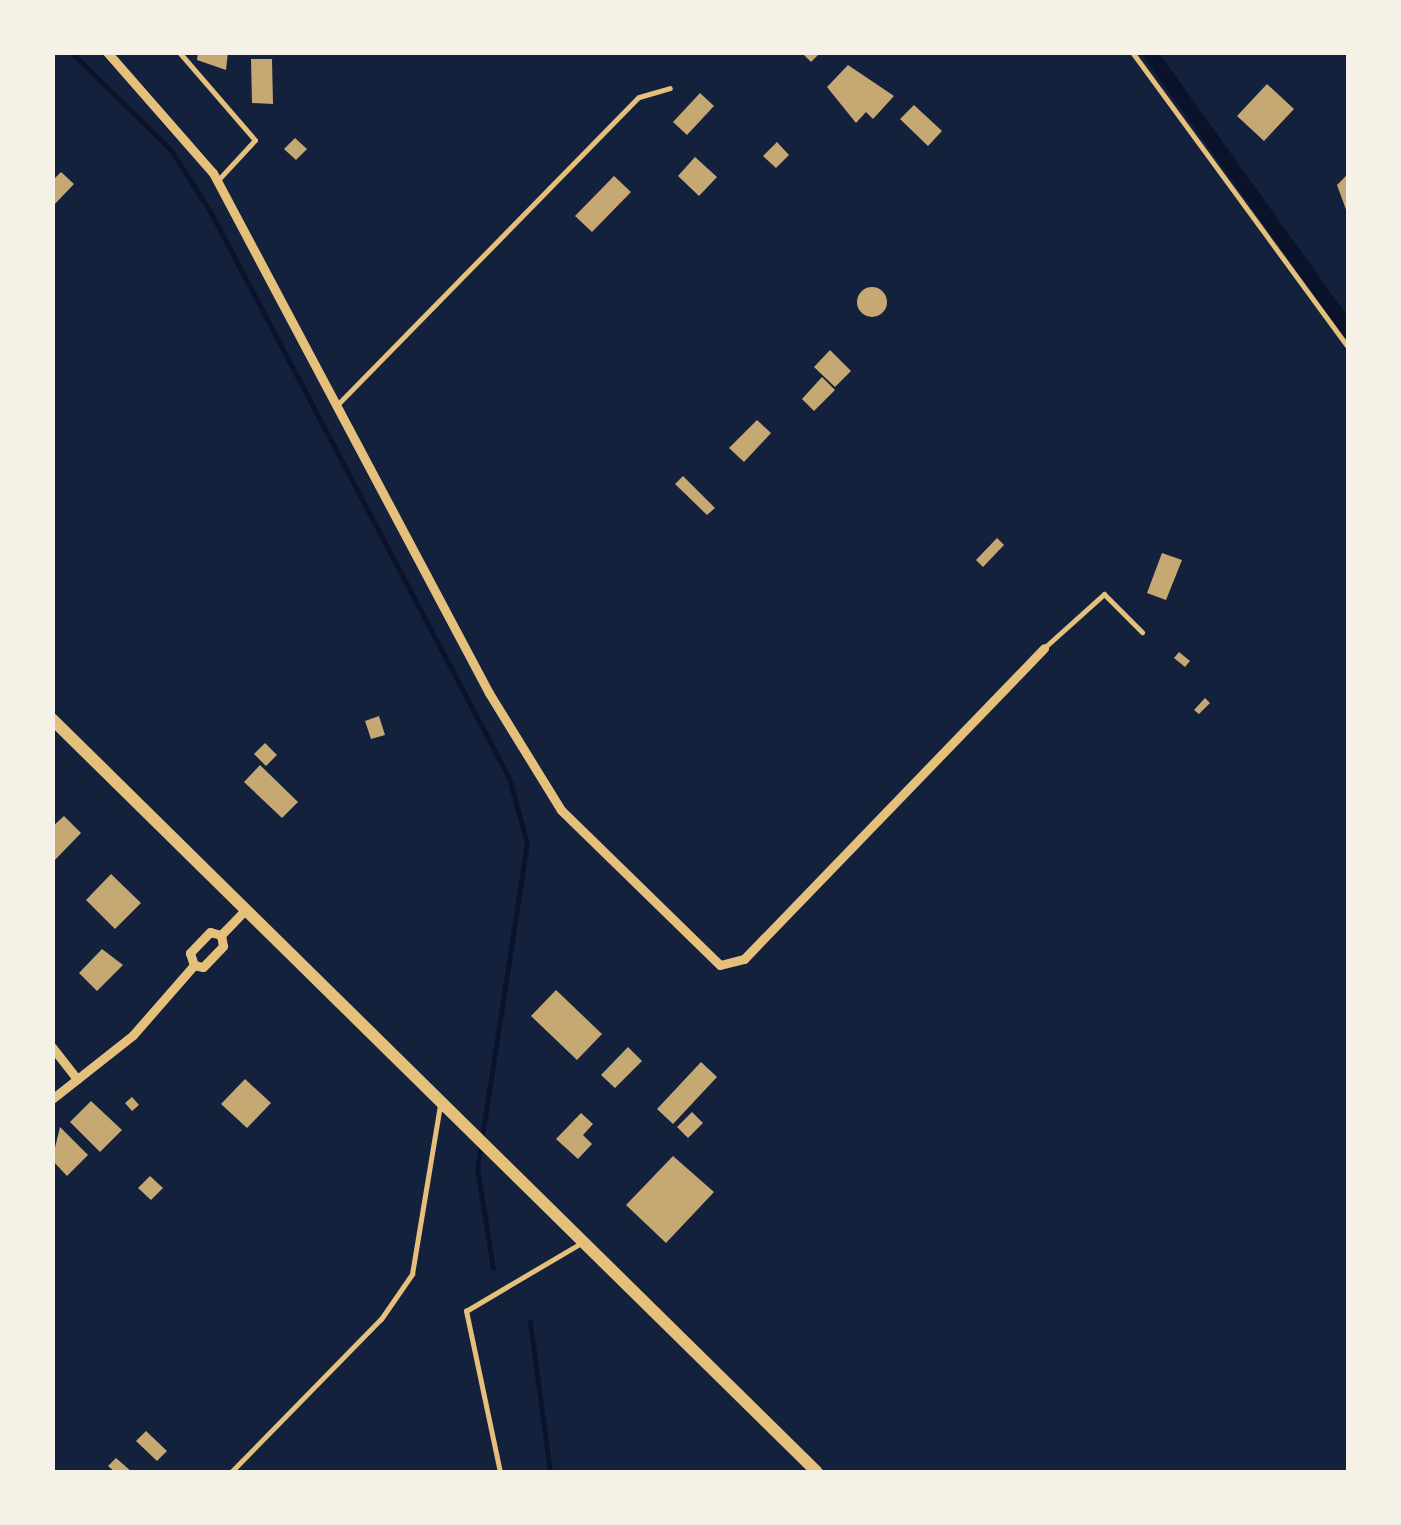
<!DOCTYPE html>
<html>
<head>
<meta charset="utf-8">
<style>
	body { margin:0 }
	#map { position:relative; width:1401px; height:1525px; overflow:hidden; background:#14213d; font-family:"Space Grotesk",sans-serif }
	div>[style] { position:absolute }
	.stream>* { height:5px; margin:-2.5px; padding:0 2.5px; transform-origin:2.5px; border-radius:2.5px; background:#0b132b }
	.canal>* { height:15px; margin:-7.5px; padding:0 7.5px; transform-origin:7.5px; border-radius:7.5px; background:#0b132b }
	.building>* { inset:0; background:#c6a872 }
	.round { border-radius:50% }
	.service>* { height:5px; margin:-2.5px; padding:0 2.5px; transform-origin:2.5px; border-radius:2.5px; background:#e5c07b }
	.minor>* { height:9px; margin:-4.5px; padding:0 4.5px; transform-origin:4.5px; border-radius:4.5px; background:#e5c07b }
	.secondary>* { height:12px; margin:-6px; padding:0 6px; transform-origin:6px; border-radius:6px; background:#e5c07b }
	span { translate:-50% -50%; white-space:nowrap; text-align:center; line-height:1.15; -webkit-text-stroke:8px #f6f1e7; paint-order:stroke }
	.frame { position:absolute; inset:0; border:55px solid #f6f1e7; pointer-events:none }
</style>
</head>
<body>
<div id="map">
	<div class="stream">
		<div style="left:71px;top:52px;width:140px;rotate:44.4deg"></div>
		<div style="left:171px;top:150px;width:75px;rotate:57.6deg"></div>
		<div style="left:211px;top:213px;width:639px;rotate:62.19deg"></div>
		<div style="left:509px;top:778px;width:67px;rotate:74.5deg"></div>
		<div style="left:527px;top:843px;width:329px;rotate:98.7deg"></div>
		<div style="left:477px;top:1168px;width:101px;rotate:80.9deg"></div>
		<div style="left:530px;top:1322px;width:151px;rotate:82.4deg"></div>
	</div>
	<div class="canal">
		<div style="left:1149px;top:52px;width:342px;rotate:54.4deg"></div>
	</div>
	<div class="building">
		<div style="clip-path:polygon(198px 52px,228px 52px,226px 70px,197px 60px)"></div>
		<div style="clip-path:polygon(801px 52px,821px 52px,811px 62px)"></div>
		<div style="clip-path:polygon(251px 59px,272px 59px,273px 104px,252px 103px)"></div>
		<div style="clip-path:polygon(848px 65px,894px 96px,873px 119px,866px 112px,856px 123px,827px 87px)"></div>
		<div style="clip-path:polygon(1267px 84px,1294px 109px,1264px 141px,1237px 116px)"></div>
		<div style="clip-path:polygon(700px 93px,714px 106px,687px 135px,673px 122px)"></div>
		<div style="clip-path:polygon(914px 105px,942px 131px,928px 146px,900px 119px)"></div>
		<div style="clip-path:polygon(295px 138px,307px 149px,296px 160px,284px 149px)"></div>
		<div style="clip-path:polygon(777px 142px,789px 155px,776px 168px,763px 156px)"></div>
		<div style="clip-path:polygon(695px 157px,717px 177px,699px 196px,678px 176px)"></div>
		<div style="clip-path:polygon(61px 172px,74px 184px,52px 207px,52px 181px)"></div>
		<div style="clip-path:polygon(1348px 174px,1348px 215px,1337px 185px)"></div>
		<div style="clip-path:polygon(614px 176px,631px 192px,592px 232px,575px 216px)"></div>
		<div class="round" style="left:857px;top:287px;width:30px;height:30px"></div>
		<div style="clip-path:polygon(830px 350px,851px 371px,835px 387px,814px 367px)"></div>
		<div style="clip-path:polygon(822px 377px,835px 390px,814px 411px,802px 399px)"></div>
		<div style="clip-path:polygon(757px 420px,771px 433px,744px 462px,729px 448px)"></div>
		<div style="clip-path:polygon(683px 476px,715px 508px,707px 515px,675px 484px)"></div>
		<div style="clip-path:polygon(997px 538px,1004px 545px,983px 567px,976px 560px)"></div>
		<div style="clip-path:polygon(1162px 553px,1182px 560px,1166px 600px,1147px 593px)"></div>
		<div style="clip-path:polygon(1179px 652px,1190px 661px,1185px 667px,1174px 658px)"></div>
		<div style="clip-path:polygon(1205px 698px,1210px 703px,1199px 714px,1194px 710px)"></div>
		<div style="clip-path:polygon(379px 716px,385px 735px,371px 739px,365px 721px)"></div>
		<div style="clip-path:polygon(265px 743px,277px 755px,266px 766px,254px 754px)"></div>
		<div style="clip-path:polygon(260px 765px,298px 802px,282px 818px,244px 782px)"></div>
		<div style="clip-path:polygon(64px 816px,81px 833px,52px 863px,52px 827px)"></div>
		<div style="clip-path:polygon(111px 874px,141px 903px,115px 929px,86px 900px)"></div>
		<div style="clip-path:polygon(102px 949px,123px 965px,97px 991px,79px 973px)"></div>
		<div style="clip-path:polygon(556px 990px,602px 1034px,577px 1060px,531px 1016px)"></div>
		<div style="clip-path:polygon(628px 1047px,642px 1061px,615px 1088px,601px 1075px)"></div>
		<div style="clip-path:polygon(701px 1062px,717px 1077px,673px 1124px,657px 1109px)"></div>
		<div style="clip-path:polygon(245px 1079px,271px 1103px,247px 1128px,221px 1104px)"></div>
		<div style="clip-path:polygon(132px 1097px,139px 1105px,132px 1111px,125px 1103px)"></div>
		<div style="clip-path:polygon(91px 1101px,122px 1130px,100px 1152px,70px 1122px)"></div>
		<div style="clip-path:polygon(692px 1112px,703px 1123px,688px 1138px,677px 1127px)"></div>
		<div style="clip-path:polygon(581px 1113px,593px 1124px,583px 1135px,592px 1144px,578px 1159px,556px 1139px)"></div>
		<div style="clip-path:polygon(60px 1127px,88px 1155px,67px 1176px,52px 1160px)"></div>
		<div style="clip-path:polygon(673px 1156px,714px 1192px,666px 1243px,626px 1205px)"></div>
		<div style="clip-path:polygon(150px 1176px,163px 1188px,151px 1200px,138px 1188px)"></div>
		<div style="clip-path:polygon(146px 1431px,167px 1451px,157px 1461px,136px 1441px)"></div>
		<div style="clip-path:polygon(116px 1458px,132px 1472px,115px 1472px,108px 1466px)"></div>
	</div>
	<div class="service">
		<div style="left:179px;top:52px;width:116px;rotate:49.2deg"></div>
		<div style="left:255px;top:140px;width:56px;rotate:132.8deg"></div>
		<div style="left:1132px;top:52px;width:366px;rotate:53.8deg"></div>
		<div style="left:337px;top:405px;width:431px;rotate:-45.6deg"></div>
		<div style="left:639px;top:97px;width:32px;rotate:-16deg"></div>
		<div style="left:1044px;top:648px;width:81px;rotate:-42deg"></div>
		<div style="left:1104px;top:594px;width:54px;rotate:45deg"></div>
		<div style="left:231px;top:1472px;width:214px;rotate:-45.6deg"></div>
		<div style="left:381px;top:1319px;width:55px;rotate:-55.4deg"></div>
		<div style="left:412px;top:1274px;width:171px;rotate:-80.6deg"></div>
		<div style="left:500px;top:1472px;width:165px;rotate:-101.9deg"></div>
		<div style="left:466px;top:1311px;width:134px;rotate:-30.6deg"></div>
	</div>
	<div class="minor">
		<div style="left:107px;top:52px;width:161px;rotate:48.8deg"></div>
		<div style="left:213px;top:173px;width:589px;rotate:62.04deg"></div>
		<div style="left:489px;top:693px;width:137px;rotate:58.4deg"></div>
		<div style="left:561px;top:810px;width:222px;rotate:44.3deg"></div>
		<div style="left:720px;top:965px;width:25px;rotate:-14deg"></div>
		<div style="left:744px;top:959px;width:432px;rotate:-46deg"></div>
		<div style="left:221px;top:935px;width:35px;rotate:-46deg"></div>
		<div style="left:52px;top:1047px;width:41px;rotate:52deg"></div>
		<div style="left:52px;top:1099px;width:103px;rotate:-38.3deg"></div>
		<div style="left:133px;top:1035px;width:93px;rotate:-48.9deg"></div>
		<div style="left:194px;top:965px;width:9px;rotate:13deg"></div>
		<div style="left:203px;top:967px;width:29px;rotate:-46deg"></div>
		<div style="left:223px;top:946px;width:11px;rotate:-100deg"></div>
		<div style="left:221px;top:935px;width:11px;rotate:-165deg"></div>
		<div style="left:210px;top:932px;width:29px;rotate:134deg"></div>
		<div style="left:190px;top:953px;width:13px;rotate:72deg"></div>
	</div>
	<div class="secondary">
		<div style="left:52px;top:719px;width:1073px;rotate:44.55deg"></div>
	</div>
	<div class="frame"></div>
</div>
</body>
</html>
